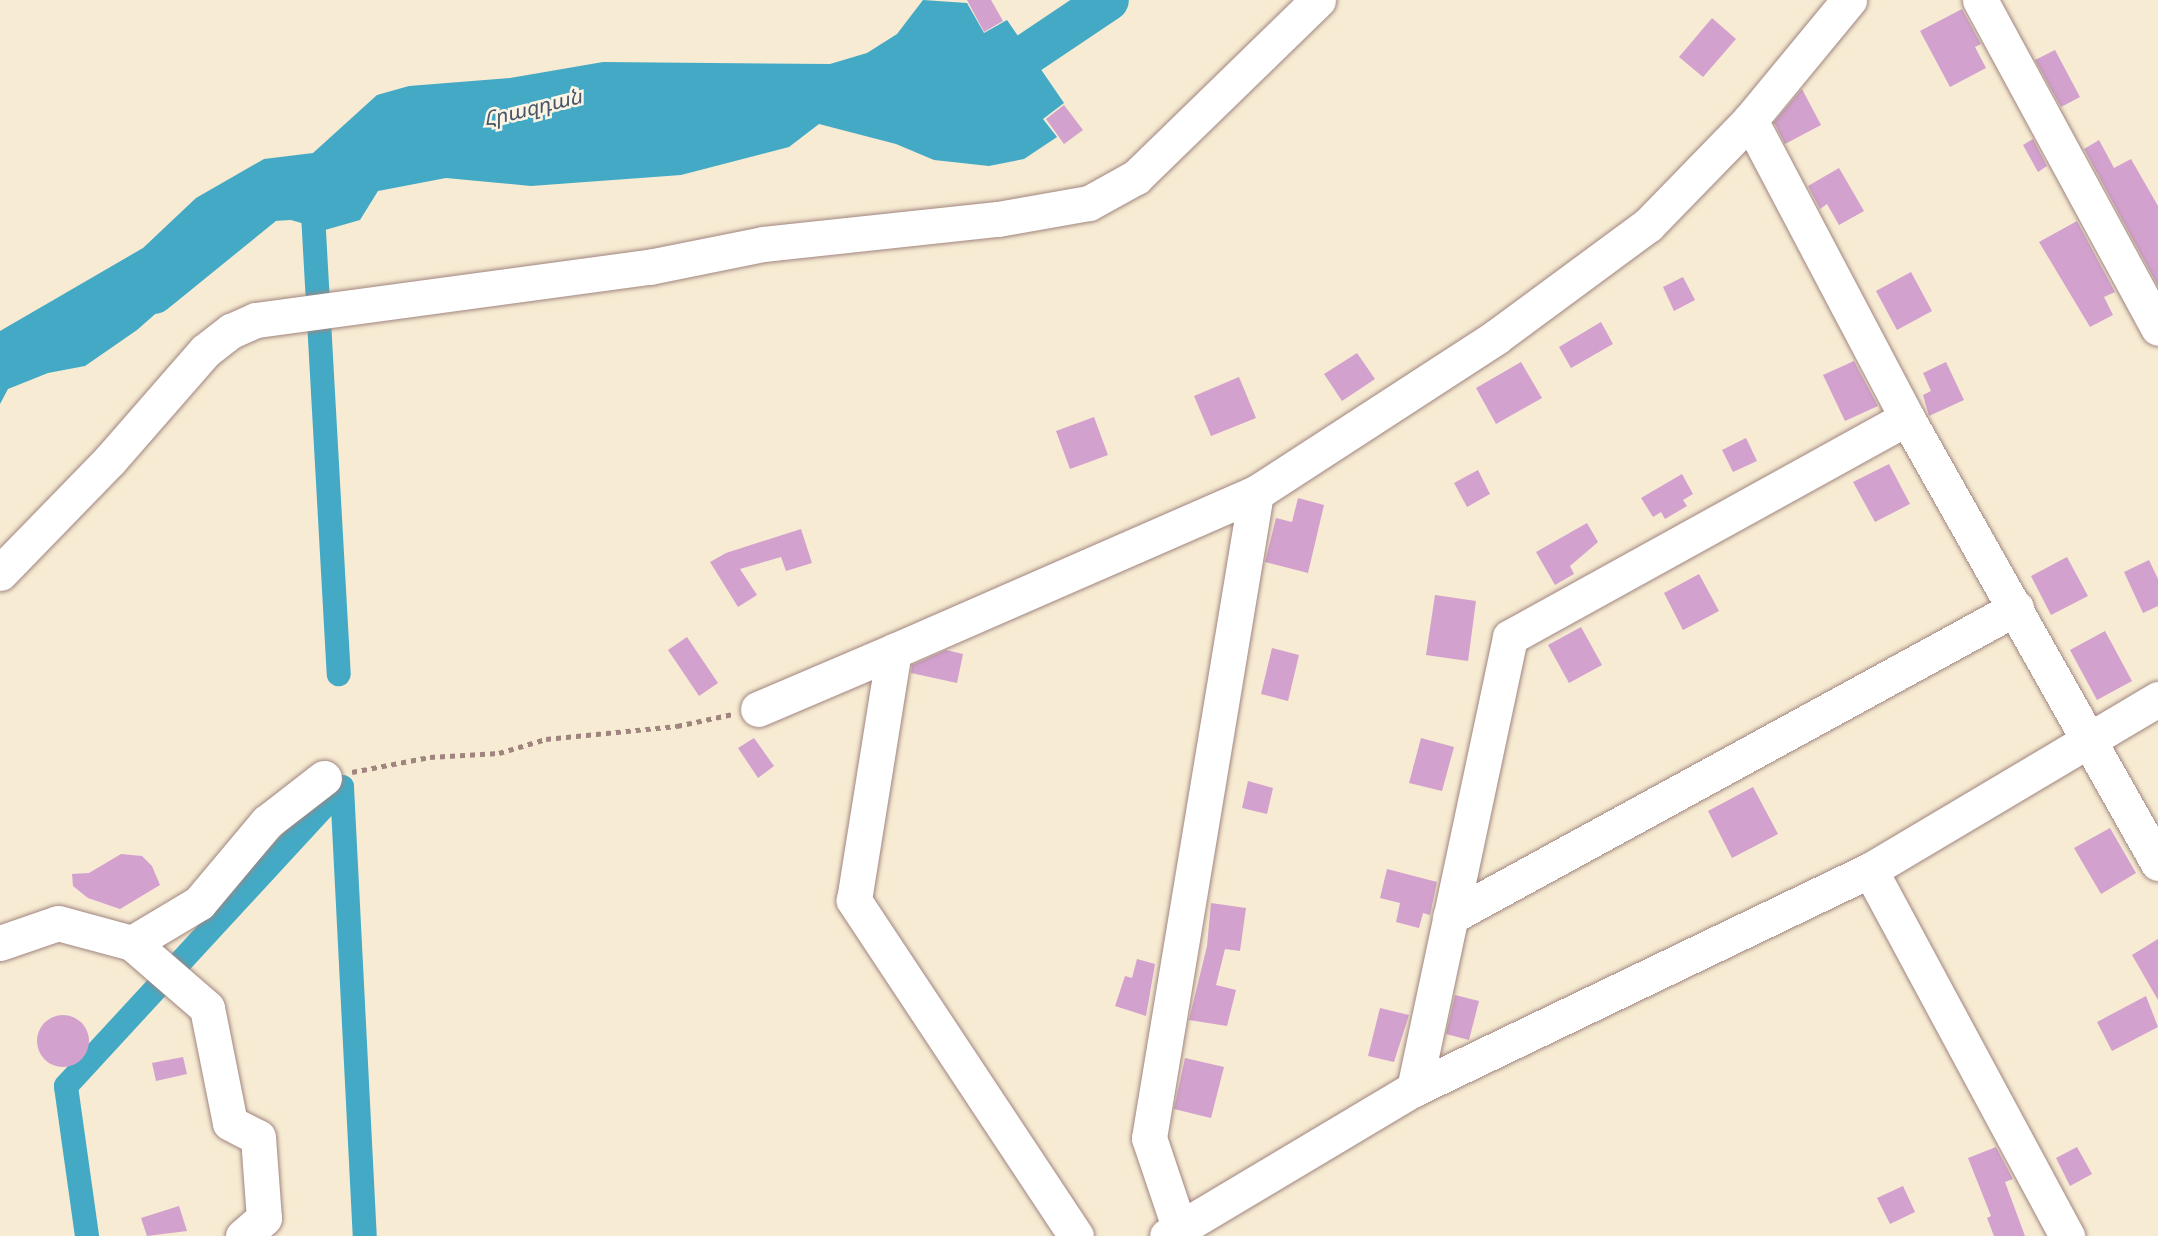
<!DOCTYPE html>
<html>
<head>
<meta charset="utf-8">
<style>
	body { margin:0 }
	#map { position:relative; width:2158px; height:1236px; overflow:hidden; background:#f7ebd3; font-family:Kalam,"Noto Sans Armenian",sans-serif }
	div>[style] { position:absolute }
	.water>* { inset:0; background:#44a9c4 }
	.canal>* { height:24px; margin:-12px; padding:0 12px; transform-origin:12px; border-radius:12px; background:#44a9c4 }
	.river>* { height:42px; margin:-21px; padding:0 21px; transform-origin:21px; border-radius:21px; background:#44a9c4 }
	.building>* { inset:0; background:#d2a1ce }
	.round { border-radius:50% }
	.path>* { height:4.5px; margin-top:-2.25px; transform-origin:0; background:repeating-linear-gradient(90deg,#a0857f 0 5px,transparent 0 10px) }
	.roads { filter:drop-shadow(0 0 2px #a0857f) drop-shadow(0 0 2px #a0857f) }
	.minor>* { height:35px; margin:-17.5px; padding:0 17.5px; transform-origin:17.5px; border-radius:17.5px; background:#fff }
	span { translate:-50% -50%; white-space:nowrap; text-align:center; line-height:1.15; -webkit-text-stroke:5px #fcf5e5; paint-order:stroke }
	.water-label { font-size:21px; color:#485668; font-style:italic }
</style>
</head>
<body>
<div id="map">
	<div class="water">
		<div style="clip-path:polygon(923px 0,967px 3px,984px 33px,1007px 20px,1064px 103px,1043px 119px,1057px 137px,1024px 159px,989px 166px,934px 160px,896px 144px,819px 124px,789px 147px,681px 175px,531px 186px,446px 178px,378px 191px,360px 220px,325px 230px,291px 220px,257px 222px,207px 243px,178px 294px,137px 330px,85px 366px,48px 373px,8px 389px,0 404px,0 331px,143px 248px,196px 198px,264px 159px,313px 153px,377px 95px,409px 86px,510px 78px,603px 62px,830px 64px,867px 53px,897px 34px)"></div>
	</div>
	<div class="canal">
		<div style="left:312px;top:196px;width:479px;rotate:86.8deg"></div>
		<div style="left:342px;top:787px;width:450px;rotate:87.1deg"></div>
		<div style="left:87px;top:1236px;width:151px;rotate:-98deg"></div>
		<div style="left:66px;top:1086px;width:407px;rotate:-47.3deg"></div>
	</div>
	<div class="river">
		<div style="left:980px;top:86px;width:154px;rotate:-33.9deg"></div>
		<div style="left:154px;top:293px;width:152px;rotate:-39.1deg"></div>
	</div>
	<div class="building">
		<div style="clip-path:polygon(967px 0,991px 0,1003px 21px,984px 32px)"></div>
		<div style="clip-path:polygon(1962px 9px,1981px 44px,1975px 47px,1986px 68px,1950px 87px,1920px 31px)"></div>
		<div style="clip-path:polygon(1712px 18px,1736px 39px,1703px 77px,1679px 57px)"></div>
		<div style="clip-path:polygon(2055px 50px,2080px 97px,2061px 107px,2035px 60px)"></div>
		<div style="clip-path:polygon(1802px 89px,1821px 125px,1785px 144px,1774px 122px)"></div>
		<div style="clip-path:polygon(1064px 105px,1083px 130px,1064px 144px,1046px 119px)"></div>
		<div style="clip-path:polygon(2033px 139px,2047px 166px,2038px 172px,2023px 145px)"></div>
		<div style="clip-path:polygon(2099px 140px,2114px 168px,2131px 159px,2158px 206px,2158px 286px,2084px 149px)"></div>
		<div style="clip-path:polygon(1839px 168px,1864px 211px,1839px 225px,1827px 204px,1820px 209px,1808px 186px)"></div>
		<div style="clip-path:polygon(2077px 221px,2115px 292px,2104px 297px,2113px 315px,2090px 327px,2039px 242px)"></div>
		<div style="clip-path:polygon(1911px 272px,1932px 311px,1897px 330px,1876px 291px)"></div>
		<div style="clip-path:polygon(1683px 277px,1695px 300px,1674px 311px,1663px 287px)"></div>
		<div style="clip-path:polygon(1601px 322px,1613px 344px,1571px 368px,1559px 347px)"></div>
		<div style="clip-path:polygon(1357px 353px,1375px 379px,1342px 401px,1324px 374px)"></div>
		<div style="clip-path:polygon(1854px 361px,1878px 406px,1845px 421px,1823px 375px)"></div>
		<div style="clip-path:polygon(1521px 362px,1542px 398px,1496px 424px,1476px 388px)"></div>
		<div style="clip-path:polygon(1946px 362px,1964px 400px,1929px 416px,1923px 395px,1931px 391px,1923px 373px)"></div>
		<div style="clip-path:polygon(1239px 377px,1256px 418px,1211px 436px,1194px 396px)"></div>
		<div style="clip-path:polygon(1094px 417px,1108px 455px,1070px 469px,1056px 431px)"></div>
		<div style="clip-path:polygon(1746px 438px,1757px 461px,1733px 472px,1722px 450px)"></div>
		<div style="clip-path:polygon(1889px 464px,1910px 504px,1875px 522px,1853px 482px)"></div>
		<div style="clip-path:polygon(1478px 470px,1490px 494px,1467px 507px,1454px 483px)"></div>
		<div style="clip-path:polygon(1682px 474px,1693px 494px,1683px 500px,1687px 506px,1665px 519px,1661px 512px,1653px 517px,1641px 498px)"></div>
		<div style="clip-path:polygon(1298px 498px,1324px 505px,1308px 573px,1265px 562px,1276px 518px,1292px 522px)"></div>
		<div style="clip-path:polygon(1587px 523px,1598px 542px,1570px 566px,1574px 574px,1555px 585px,1536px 552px)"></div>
		<div style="clip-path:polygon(801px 529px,812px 563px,786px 571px,781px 557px,740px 569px,757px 595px,738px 607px,710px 562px,726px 553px)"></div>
		<div style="clip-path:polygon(2067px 557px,2088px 596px,2051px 615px,2031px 576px)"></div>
		<div style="clip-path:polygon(2149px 560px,2158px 579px,2158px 606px,2143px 613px,2124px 572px)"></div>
		<div style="clip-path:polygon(1699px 574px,1719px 611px,1683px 630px,1664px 593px)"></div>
		<div style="clip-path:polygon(1435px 595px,1476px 601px,1468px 661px,1426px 655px)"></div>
		<div style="clip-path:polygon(1581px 627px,1602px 665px,1569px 683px,1548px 645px)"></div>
		<div style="clip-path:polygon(2105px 631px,2132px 681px,2097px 700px,2070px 650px)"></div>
		<div style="clip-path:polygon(687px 637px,718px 683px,699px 696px,668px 650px)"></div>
		<div style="clip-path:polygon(1272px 648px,1299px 655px,1288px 701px,1261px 694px)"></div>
		<div style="clip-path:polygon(946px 650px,963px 654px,957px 683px,911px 673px,912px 665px)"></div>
		<div style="clip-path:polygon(754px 738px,774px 766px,758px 778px,738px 748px)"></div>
		<div style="clip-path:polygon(1421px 738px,1454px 747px,1442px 791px,1409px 783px)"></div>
		<div style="clip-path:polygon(1248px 781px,1273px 788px,1267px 814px,1242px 808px)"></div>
		<div style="clip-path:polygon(1753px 787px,1778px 834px,1732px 858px,1708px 811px)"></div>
		<div style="clip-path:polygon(2110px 828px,2136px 873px,2101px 894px,2074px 848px)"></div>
		<div style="clip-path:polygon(121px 854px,142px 856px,152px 866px,160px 885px,120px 909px,88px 898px,73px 886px,72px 874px,89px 873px)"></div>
		<div style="clip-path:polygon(1387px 869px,1437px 882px,1430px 915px,1423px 913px,1419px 928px,1396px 922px,1400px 903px,1380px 898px)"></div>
		<div style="clip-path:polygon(1211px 903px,1246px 908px,1240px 951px,1225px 949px,1216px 985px,1236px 990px,1227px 1026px,1189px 1020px,1207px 946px)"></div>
		<div style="clip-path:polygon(2158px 939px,2158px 1000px,2132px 955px)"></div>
		<div style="clip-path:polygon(1137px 959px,1155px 964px,1146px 1016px,1115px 1006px,1125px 976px,1132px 978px)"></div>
		<div style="clip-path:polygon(1455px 995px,1479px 1001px,1469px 1040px,1446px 1034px)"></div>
		<div style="clip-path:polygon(2146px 996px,2158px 1027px,2112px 1051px,2097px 1022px)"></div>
		<div style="clip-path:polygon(1380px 1008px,1409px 1015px,1394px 1062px,1368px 1056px)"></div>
		<div class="round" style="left:37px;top:1015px;width:52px;height:52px"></div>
		<div style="clip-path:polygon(183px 1057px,187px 1074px,156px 1081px,152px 1063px)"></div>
		<div style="clip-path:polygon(1185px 1058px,1224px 1067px,1211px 1118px,1174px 1109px)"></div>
		<div style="clip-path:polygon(1996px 1147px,2013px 1179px,2005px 1182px,2025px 1236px,1994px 1236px,1987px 1218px,1991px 1216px,1968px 1158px)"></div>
		<div style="clip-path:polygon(2077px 1147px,2092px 1174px,2070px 1186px,2056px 1158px)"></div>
		<div style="clip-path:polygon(1903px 1186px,1915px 1212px,1890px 1224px,1877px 1198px)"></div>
		<div style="clip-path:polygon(179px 1206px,187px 1231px,147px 1236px,141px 1218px)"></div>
	</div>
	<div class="path">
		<div style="left:352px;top:772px;width:79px;rotate:-10.9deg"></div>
		<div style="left:430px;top:757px;width:69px;rotate:-3.3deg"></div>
		<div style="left:499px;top:753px;width:49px;rotate:-16.6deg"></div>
		<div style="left:546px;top:739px;width:132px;rotate:-5.7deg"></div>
		<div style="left:677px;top:726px;width:57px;rotate:-12.1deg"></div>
	</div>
	<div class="roads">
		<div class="minor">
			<div style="left:1980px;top:0;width:373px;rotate:61.5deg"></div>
			<div style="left:1750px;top:120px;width:337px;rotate:62.2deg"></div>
			<div style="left:1907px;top:418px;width:511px;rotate:60.58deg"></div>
			<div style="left:0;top:573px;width:156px;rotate:-45.8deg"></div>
			<div style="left:109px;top:461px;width:146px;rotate:-48.9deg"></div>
			<div style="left:205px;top:351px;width:33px;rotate:-38deg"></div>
			<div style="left:231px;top:331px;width:27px;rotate:-24deg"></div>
			<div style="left:256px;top:320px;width:397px;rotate:-7.7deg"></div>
			<div style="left:649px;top:267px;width:116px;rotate:-11.4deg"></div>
			<div style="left:763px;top:244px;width:236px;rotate:-6.1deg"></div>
			<div style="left:998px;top:219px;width:92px;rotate:-10deg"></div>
			<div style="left:1089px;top:203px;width:54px;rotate:-29deg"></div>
			<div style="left:1136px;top:177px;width:254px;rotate:-44.2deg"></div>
			<div style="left:758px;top:709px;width:148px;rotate:-23.1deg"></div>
			<div style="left:1870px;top:870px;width:416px;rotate:61.7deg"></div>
			<div style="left:1450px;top:917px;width:645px;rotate:-28.63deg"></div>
			<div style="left:0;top:943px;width:61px;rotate:-19deg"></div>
			<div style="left:58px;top:923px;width:77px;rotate:15.1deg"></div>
			<div style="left:132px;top:943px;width:78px;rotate:-30.8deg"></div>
			<div style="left:199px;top:903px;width:106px;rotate:-50deg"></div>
			<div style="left:267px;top:822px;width:72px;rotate:-37.7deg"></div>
			<div style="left:132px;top:943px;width:99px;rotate:40.9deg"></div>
			<div style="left:207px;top:1008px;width:117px;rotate:78.7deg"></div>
			<div style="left:230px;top:1123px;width:31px;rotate:27deg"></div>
			<div style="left:258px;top:1137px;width:81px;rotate:85.8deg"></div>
			<div style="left:264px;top:1218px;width:28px;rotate:139deg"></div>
			<div style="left:1414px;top:1089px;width:462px;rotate:-78deg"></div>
			<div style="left:1510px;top:637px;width:453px;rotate:-28.9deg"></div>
			<div style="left:1180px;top:1230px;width:97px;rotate:-108.6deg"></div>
			<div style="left:1149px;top:1138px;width:654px;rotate:-80.58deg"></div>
			<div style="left:1256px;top:493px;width:286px;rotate:-33deg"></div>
			<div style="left:1496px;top:337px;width:189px;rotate:-36.4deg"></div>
			<div style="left:1648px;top:225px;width:146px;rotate:-45.8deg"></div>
			<div style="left:1750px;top:120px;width:156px;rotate:-50.5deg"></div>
			<div style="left:1076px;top:1236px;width:403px;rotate:-123.5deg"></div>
			<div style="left:854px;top:900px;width:252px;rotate:-80.9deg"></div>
			<div style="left:894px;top:651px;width:395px;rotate:-23.6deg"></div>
			<div style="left:1167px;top:1236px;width:287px;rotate:-30.8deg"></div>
			<div style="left:1414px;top:1089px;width:506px;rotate:-25.65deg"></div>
			<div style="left:1870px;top:870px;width:335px;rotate:-30.7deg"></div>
		</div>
	</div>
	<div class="water-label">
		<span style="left:533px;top:110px;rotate:-14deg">Հրազդան</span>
	</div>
</div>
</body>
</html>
